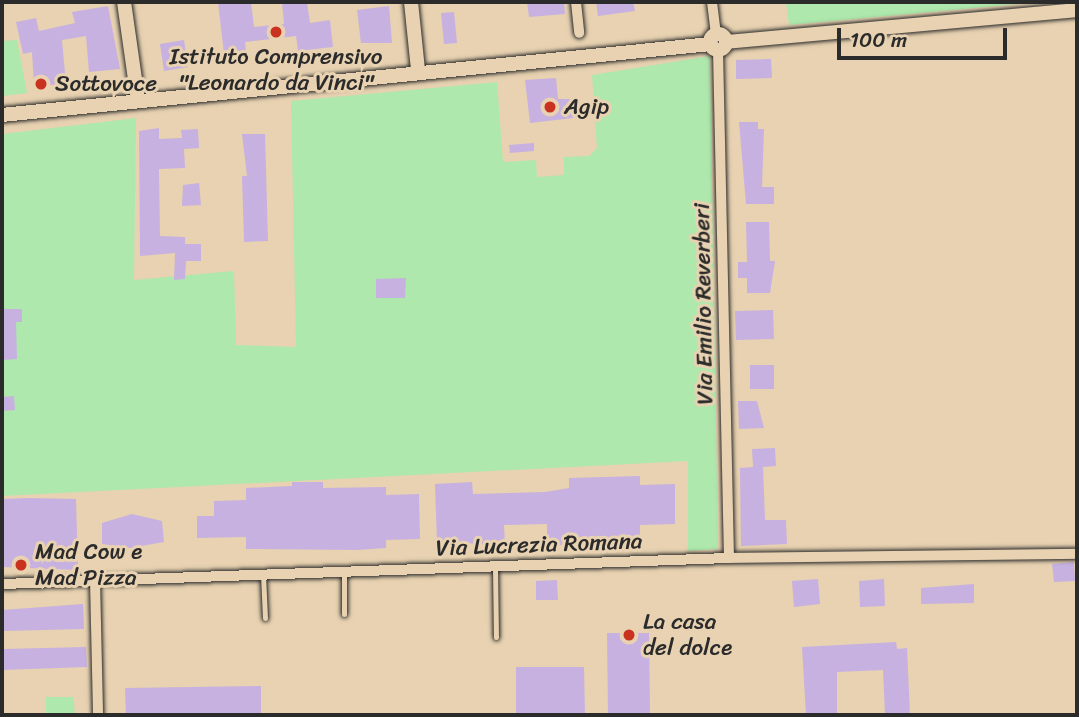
<!DOCTYPE html>
<html>
<head>
<meta charset="utf-8">
<style>
	body { margin:0 }
	#map { position:relative; width:1079px; height:717px; overflow:hidden; background:#e8d2b1; font-family:Sriracha,sans-serif }
	div>[style] { position:absolute }
	.green>* { inset:0; background:#aee8ac }
	.building>* { inset:0; background:#c7b1e0 }
	.roads { filter:drop-shadow(0 0 2px #2b2b2b) drop-shadow(0 0 2px #2b2b2b) }
	.lane>* { height:5px; margin:-2.5px; padding:0 2.5px; transform-origin:2.5px; border-radius:2.5px; background:#e8d2b1 }
	.street>* { height:10px; margin:-5px; padding:0 5px; transform-origin:5px; border-radius:5px; background:#e8d2b1 }
	.secondary>* { height:14px; margin:-7px; padding:0 7px; transform-origin:7px; border-radius:7px; background:#e8d2b1 }
	.secondary>.ring { margin:-7px; padding:0; box-sizing:content-box; background:none; border:14px solid #e8d2b1; border-radius:50% }
	.dots>* { width:19px; height:19px; translate:-50% -50%; box-sizing:border-box; border:4px solid #e8d2b1; border-radius:50% }
	span { translate:-50% -50%; white-space:nowrap; text-align:center; line-height:1.15; -webkit-text-stroke:6px #e8d2b1; paint-order:stroke }
	.poi-label { font-size:23px; color:#2b2b2b }
	.left { translate:0 -50%; text-align:left }
	.street-label { font-size:23px; color:#2b2b2b }
	.frame { position:absolute; inset:0; border:4px solid #2b2b2b; pointer-events:none }
	.scale { position:absolute; left:837px; top:28px; width:170px; height:32px; box-sizing:border-box; border:4px solid #2b2b2b; border-top:0; padding-left:9px; font-size:21px; line-height:24px; white-space:nowrap; color:#2b2b2b; -webkit-text-stroke:5px #e8d2b1; paint-order:stroke }
</style>
</head>
<body>
<div id="map">
	<div class="green">
		<div style="clip-path:polygon(786px 2px,1039px 2px,789px 25px)"></div>
		<div style="clip-path:polygon(17px 40px,27px 93px,2px 96px,2px 41px)"></div>
		<div style="clip-path:polygon(710px 56px,718px 549px,688px 551px,688px 461px,2px 496px,2px 134px,136px 118px,134px 280px,234px 271px,236px 345px,296px 347px,291px 101px,497px 82px,503px 162px,536px 160px,537px 177px,564px 175px,564px 157px,589px 156px,597px 148px,592px 75px)"></div>
		<div style="clip-path:polygon(73px 697px,75px 715px,46px 715px,46px 697px)"></div>
	</div>
	<div class="building">
		<div style="clip-path:polygon(218px 2px,251px 2px,254px 27px,284px 24px,282px 2px,307px 2px,310px 23px,330px 20px,333px 47px,298px 51px,296px 36px,245px 42px,246px 52px,224px 54px)"></div>
		<div style="clip-path:polygon(527px 2px,564px 2px,565px 14px,529px 17px)"></div>
		<div style="clip-path:polygon(596px 2px,633px 2px,635px 11px,598px 16px)"></div>
		<div style="clip-path:polygon(108px 6px,120px 69px,89px 72px,86px 36px,62px 40px,66px 84px,34px 86px,32px 52px,23px 54px,16px 22px,36px 18px,39px 31px,75px 23px,72px 12px)"></div>
		<div style="clip-path:polygon(389px 6px,392px 43px,361px 43px,357px 10px)"></div>
		<div style="clip-path:polygon(454px 12px,457px 43px,444px 44px,441px 13px)"></div>
		<div style="clip-path:polygon(184px 40px,188px 67px,164px 71px,160px 44px)"></div>
		<div style="clip-path:polygon(771px 59px,772px 78px,736px 79px,736px 60px)"></div>
		<div style="clip-path:polygon(556px 78px,558px 99px,570px 99px,573px 118px,530px 123px,525px 80px)"></div>
		<div style="clip-path:polygon(739px 122px,758px 122px,758px 129px,764px 129px,762px 187px,774px 187px,774px 204px,746px 204px)"></div>
		<div style="clip-path:polygon(159px 128px,159px 139px,182px 138px,181px 130px,198px 129px,199px 148px,184px 149px,185px 168px,159px 169px,160px 236px,185px 237px,185px 244px,201px 244px,201px 261px,186px 261px,185px 279px,174px 280px,175px 253px,140px 256px,139px 131px)"></div>
		<div style="clip-path:polygon(242px 134px,265px 134px,268px 241px,244px 242px,242px 176px,247px 176px)"></div>
		<div style="clip-path:polygon(534px 143px,534px 151px,510px 153px,509px 145px)"></div>
		<div style="clip-path:polygon(199px 183px,201px 205px,182px 206px,183px 185px)"></div>
		<div style="clip-path:polygon(746px 222px,769px 222px,770px 261px,775px 261px,770px 293px,747px 293px,747px 278px,738px 278px,738px 262px,747px 262px)"></div>
		<div style="clip-path:polygon(406px 278px,405px 298px,376px 298px,376px 279px)"></div>
		<div style="clip-path:polygon(4px 309px,22px 309px,22px 322px,16px 322px,17px 359px,2px 360px)"></div>
		<div style="clip-path:polygon(773px 310px,774px 339px,736px 340px,735px 311px)"></div>
		<div style="clip-path:polygon(750px 365px,774px 365px,774px 389px,750px 389px)"></div>
		<div style="clip-path:polygon(14px 396px,15px 410px,2px 411px,2px 397px)"></div>
		<div style="clip-path:polygon(738px 401px,757px 401px,764px 428px,739px 429px)"></div>
		<div style="clip-path:polygon(775px 448px,776px 466px,763px 467px,765px 520px,786px 520px,787px 544px,741px 546px,740px 468px,753px 467px,752px 449px)"></div>
		<div style="clip-path:polygon(640px 476px,640px 485px,675px 484px,675px 524px,640px 525px,640px 538px,601px 541px,602px 546px,547px 545px,547px 524px,504px 525px,505px 546px,463px 543px,463px 548px,449px 548px,449px 543px,437px 544px,435px 484px,472px 482px,473px 494px,545px 492px,569px 488px,569px 478px)"></div>
		<div style="clip-path:polygon(292px 482px,323px 482px,323px 488px,386px 487px,386px 495px,419px 494px,420px 539px,386px 540px,386px 548px,357px 550px,246px 549px,246px 537px,197px 538px,197px 516px,214px 516px,214px 501px,246px 500px,246px 488px,292px 486px)"></div>
		<div style="clip-path:polygon(28px 498px,76px 499px,78px 570px,2px 567px,2px 499px)"></div>
		<div style="clip-path:polygon(132px 514px,162px 521px,164px 542px,130px 548px,102px 544px,102px 523px)"></div>
		<div style="clip-path:polygon(1074px 562px,1075px 581px,1054px 582px,1052px 564px)"></div>
		<div style="clip-path:polygon(818px 579px,820px 604px,794px 607px,792px 581px)"></div>
		<div style="clip-path:polygon(884px 579px,885px 606px,860px 607px,859px 581px)"></div>
		<div style="clip-path:polygon(557px 580px,558px 600px,536px 600px,536px 581px)"></div>
		<div style="clip-path:polygon(974px 584px,974px 603px,921px 604px,921px 588px)"></div>
		<div style="clip-path:polygon(83px 604px,84px 629px,2px 631px,2px 610px)"></div>
		<div style="clip-path:polygon(607px 633px,649px 633px,650px 715px,608px 715px)"></div>
		<div style="clip-path:polygon(896px 642px,897px 649px,907px 648px,910px 715px,885px 715px,883px 670px,837px 672px,837px 715px,806px 715px,802px 647px)"></div>
		<div style="clip-path:polygon(86px 647px,87px 667px,2px 670px,2px 649px)"></div>
		<div style="clip-path:polygon(516px 667px,584px 667px,585px 715px,516px 715px)"></div>
		<div style="clip-path:polygon(261px 686px,261px 715px,126px 715px,125px 688px)"></div>
	</div>
	<div class="roads">
		<div class="lane">
			<div style="left:495px;top:567px;width:70px;rotate:89.2deg"></div>
			<div style="left:344px;top:571px;width:43px;rotate:90deg"></div>
			<div style="left:263px;top:574px;width:44px;rotate:87.4deg"></div>
		</div>
		<div class="street">
			<div style="left:576px;top:2px;width:31px;rotate:84deg"></div>
			<div style="left:712px;top:2px;width:33px;rotate:83deg"></div>
			<div style="left:718px;top:50px;width:508px;rotate:88.76deg"></div>
			<div style="left:95px;top:580px;width:135px;rotate:88.7deg"></div>
			<div style="left:2px;top:584px;width:727px;rotate:-2.05deg"></div>
			<div style="left:729px;top:558px;width:348px;rotate:-0.7deg"></div>
		</div>
		<div class="secondary">
			<div style="left:124px;top:2px;width:99px;rotate:81.9deg"></div>
			<div style="left:411px;top:2px;width:68px;rotate:84.1deg"></div>
			<div class="ring" style="left:710px;top:34px;width:2px;height:2px"></div>
			<div style="left:726px;top:42px;width:352px;rotate:-5.2deg"></div>
			<div style="left:2px;top:115px;width:713px;rotate:-5.72deg"></div>
		</div>
	</div>
	<div class="dots">
		<div style="left:276px;top:32px;background:#c8321e"></div>
		<div style="left:41px;top:84px;background:#c8321e"></div>
		<div style="left:550px;top:107px;background:#c8321e"></div>
		<div style="left:21px;top:565px;background:#c8321e"></div>
		<div style="left:629px;top:635px;background:#c8321e"></div>
	</div>
	<div class="poi-label">
		<span style="left:276px;top:70px">Istituto Comprensivo<br>"Leonardo da Vinci"</span>
		<span class="left" style="left:55px;top:84px">Sottovoce</span>
		<span class="left" style="left:564px;top:107px">Agip</span>
		<span class="left" style="left:35px;top:565px">Mad Cow e<br>Mad Pizza</span>
		<span class="left" style="left:643px;top:635px">La casa<br>del dolce</span>
	</div>
	<div class="street-label">
		<span style="left:704px;top:304px;rotate:-91deg">Via Emilio Reverberi</span>
		<span style="left:539px;top:545px;rotate:-2deg">Via Lucrezia Romana</span>
	</div>
	<div class="frame"></div>
	<div class="scale">100 m</div>
</div>
</body>
</html>
